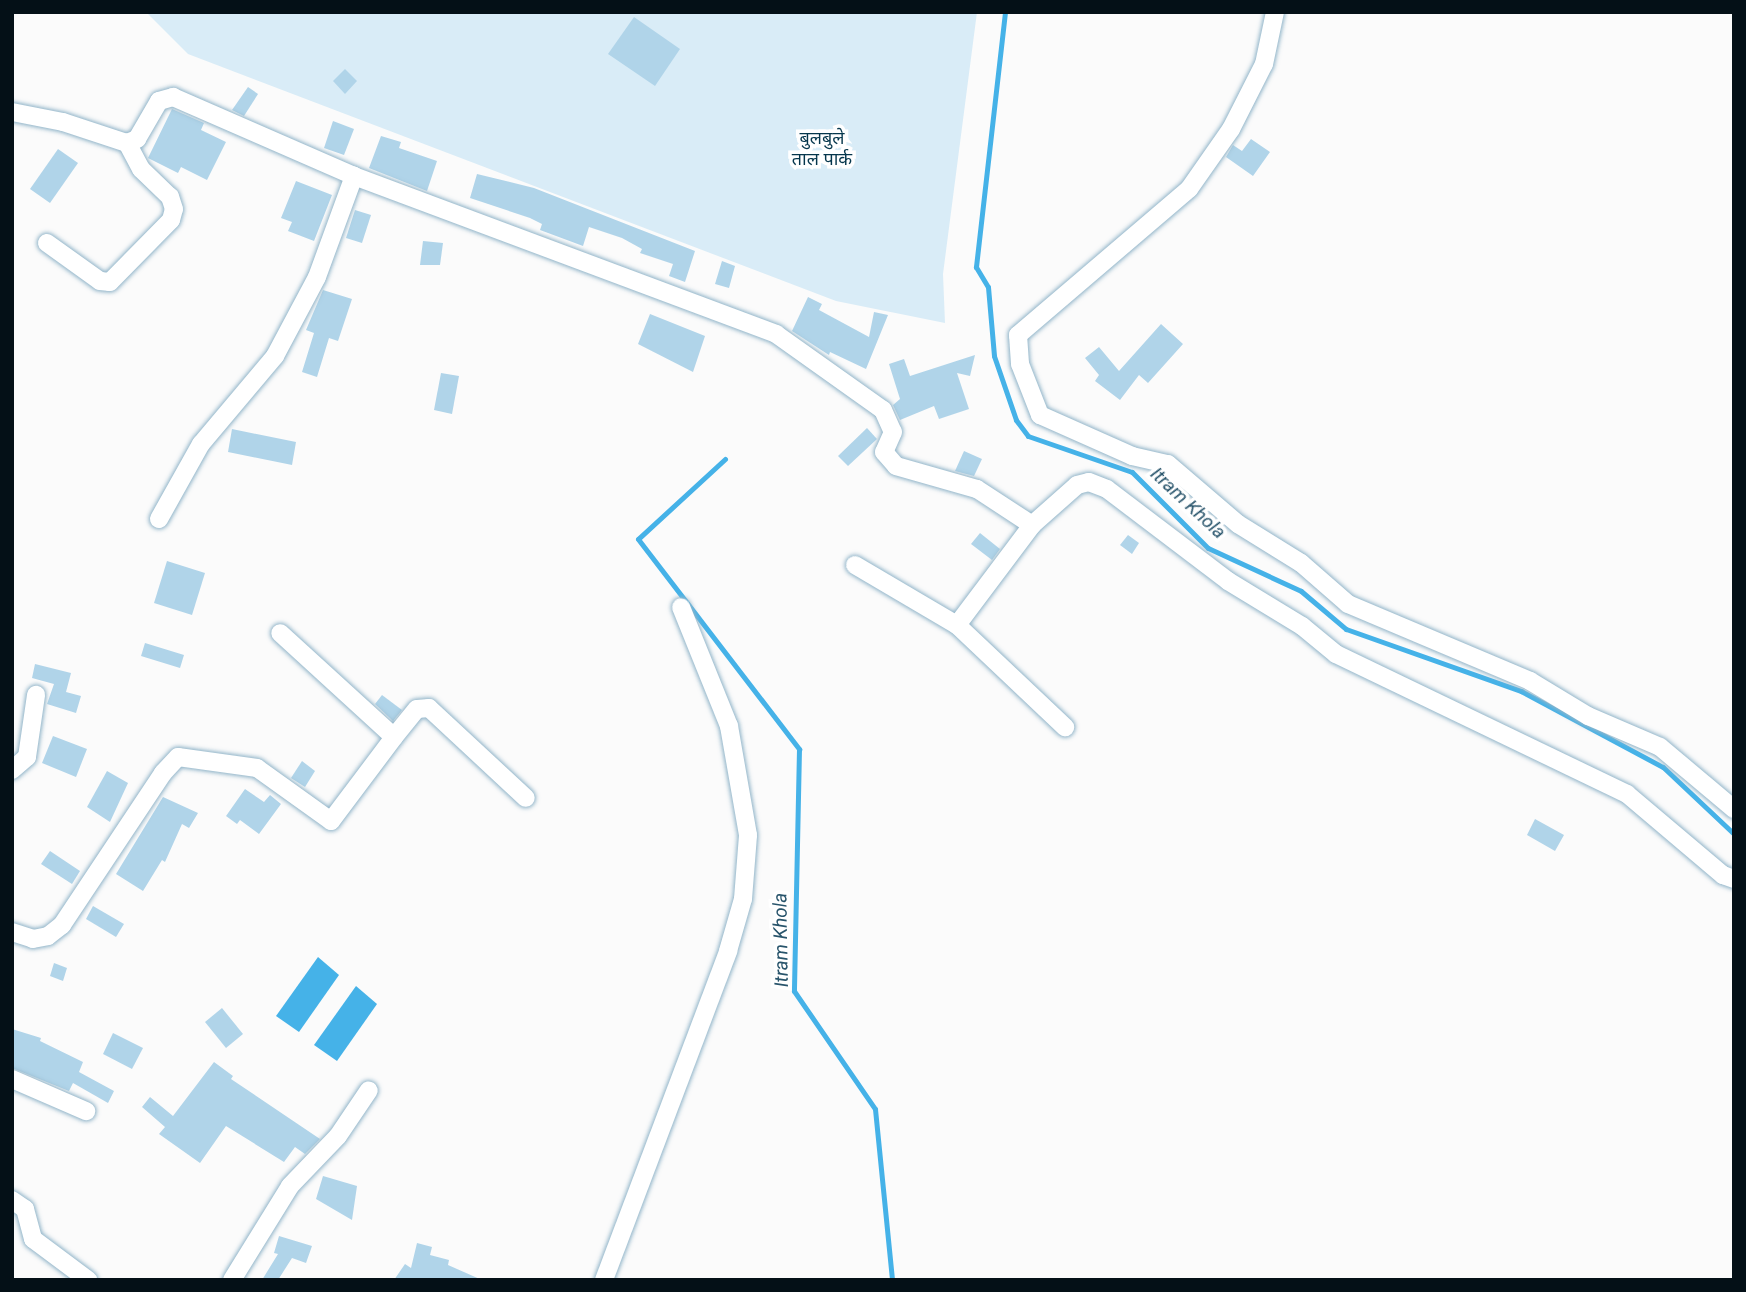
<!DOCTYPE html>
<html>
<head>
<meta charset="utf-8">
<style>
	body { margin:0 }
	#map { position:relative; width:1746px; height:1292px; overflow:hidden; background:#fbfbfb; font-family:Roboto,"Noto Sans Devanagari",sans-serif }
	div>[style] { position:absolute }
	.green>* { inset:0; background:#d9ecf7 }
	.water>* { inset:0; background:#45b2e8 }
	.stream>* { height:5px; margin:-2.5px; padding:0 2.5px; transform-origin:2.5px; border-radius:2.5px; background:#45b2e8 }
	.building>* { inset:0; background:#b0d4e9 }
	.roads { filter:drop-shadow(0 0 2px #92b5c9) drop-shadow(0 0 2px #92b5c9) }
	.street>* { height:18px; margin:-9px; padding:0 9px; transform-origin:9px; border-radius:9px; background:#fff }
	span { translate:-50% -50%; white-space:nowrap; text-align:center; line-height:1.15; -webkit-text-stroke:7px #fff; paint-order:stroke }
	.park-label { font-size:18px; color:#05364c }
	.water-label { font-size:19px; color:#28546b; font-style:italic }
	.frame { position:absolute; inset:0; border:14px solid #041017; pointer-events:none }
</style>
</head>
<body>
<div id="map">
	<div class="green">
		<div style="clip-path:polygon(146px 12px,977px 12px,943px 274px,945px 323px,836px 301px,188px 54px)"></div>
	</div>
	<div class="water">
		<div style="clip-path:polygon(318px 957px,339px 975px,299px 1032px,276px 1016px)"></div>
		<div style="clip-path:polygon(356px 986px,377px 1004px,337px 1061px,314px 1045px)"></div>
	</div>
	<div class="stream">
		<div style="left:1005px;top:12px;width:257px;rotate:96.5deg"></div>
		<div style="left:976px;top:267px;width:23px;rotate:59deg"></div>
		<div style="left:988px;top:287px;width:69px;rotate:85deg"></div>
		<div style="left:994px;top:356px;width:68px;rotate:71deg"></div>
		<div style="left:1016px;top:420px;width:20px;rotate:53deg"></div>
		<div style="left:1028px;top:436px;width:110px;rotate:19.1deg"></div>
		<div style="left:1132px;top:472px;width:107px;rotate:45deg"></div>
		<div style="left:1208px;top:548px;width:102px;rotate:24.8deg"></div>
		<div style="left:1301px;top:591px;width:59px;rotate:40.2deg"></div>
		<div style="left:1346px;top:629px;width:186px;rotate:19.5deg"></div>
		<div style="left:1521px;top:691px;width:161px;rotate:28.2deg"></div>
		<div style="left:1663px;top:767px;width:98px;rotate:43.3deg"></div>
		<div style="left:725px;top:459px;width:118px;rotate:137.4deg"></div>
		<div style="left:638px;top:539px;width:265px;rotate:52.5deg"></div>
		<div style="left:799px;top:749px;width:242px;rotate:91.2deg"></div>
		<div style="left:794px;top:991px;width:143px;rotate:55.5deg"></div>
		<div style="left:875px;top:1109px;width:172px;rotate:84.3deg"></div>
	</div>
	<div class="building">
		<div style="clip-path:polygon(634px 17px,680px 49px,655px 86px,608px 54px)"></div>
		<div style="clip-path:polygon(345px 69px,357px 81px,345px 94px,333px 81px)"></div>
		<div style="clip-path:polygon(248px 87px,258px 94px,244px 116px,232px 110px)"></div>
		<div style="clip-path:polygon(172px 109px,204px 123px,201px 130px,226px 142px,207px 180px,181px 167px,178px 173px,148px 158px)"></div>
		<div style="clip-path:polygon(333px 121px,354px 129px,344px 155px,324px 148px)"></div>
		<div style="clip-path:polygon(381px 136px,401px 142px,399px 148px,437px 161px,427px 191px,369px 168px)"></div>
		<div style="clip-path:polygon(1251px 139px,1270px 152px,1253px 176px,1226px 157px,1233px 145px,1242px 151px)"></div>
		<div style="clip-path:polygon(58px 149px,78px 163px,50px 203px,30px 189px)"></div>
		<div style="clip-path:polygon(477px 174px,534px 188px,695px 251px,685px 282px,669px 276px,673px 264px,640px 253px,642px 249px,622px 238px,589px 227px,583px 246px,540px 230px,542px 224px,530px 218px,470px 198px)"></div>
		<div style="clip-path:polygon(296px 181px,332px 195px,314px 241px,288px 231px,292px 222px,281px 218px)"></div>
		<div style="clip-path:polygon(355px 210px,371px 215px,362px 243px,346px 238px)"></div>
		<div style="clip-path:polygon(423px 241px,443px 243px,440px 265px,420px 265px)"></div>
		<div style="clip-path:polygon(722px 261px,735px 266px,729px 288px,715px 284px)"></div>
		<div style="clip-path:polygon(323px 290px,352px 299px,338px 341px,329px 338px,317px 377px,302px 372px,314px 333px,306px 330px)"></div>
		<div style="clip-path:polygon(808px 297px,822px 304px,819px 310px,869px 337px,874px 312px,888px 315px,866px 369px,830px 352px,829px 355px,792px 331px)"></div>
		<div style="clip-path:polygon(650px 314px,705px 336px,693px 372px,638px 344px)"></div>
		<div style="clip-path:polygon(1161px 324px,1183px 344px,1148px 383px,1139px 375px,1120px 400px,1095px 381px,1099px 375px,1085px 358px,1099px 347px,1119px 371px)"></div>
		<div style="clip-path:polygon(975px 355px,970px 376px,957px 373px,969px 409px,939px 419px,934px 406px,900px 420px,893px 405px,900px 399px,889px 364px,904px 359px,910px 376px)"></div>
		<div style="clip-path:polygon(441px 373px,459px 376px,452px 414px,434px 410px)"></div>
		<div style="clip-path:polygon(867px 428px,877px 439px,848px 466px,838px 456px)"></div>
		<div style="clip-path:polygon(232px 429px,296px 442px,292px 465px,228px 452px)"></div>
		<div style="clip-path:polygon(964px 451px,982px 459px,974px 476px,955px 471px)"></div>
		<div style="clip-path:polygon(980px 533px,1000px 549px,992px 560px,971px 544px)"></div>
		<div style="clip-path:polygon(1128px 535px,1139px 543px,1132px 554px,1120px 545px)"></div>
		<div style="clip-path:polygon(167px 561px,205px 573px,192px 615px,154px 603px)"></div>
		<div style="clip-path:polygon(145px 643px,184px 655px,180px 668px,141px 656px)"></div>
		<div style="clip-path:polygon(35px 664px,71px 673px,66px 692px,81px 696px,76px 713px,47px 704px,54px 684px,32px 678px)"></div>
		<div style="clip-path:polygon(382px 695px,402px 710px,393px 721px,375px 704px)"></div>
		<div style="clip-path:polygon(53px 736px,87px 749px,76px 777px,42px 763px)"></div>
		<div style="clip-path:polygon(302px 761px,315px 771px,305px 787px,291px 778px)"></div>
		<div style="clip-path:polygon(107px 771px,128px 783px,110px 822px,87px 807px)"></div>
		<div style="clip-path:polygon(245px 789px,264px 802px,270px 795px,281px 804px,259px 834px,240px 820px,237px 824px,226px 816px)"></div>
		<div style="clip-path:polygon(163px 797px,198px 813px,189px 828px,182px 824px,165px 862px,162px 860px,143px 891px,116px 874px)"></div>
		<div style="clip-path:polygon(1535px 819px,1564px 835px,1555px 851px,1527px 835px)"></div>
		<div style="clip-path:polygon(50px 851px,80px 871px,72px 884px,41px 864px)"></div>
		<div style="clip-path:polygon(93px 906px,124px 924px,116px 937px,86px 919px)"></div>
		<div style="clip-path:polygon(54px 963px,67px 968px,63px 981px,50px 976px)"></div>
		<div style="clip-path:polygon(222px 1008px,243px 1034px,226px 1048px,205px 1022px)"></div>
		<div style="clip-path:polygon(12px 1029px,41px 1038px,40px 1041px,83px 1062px,79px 1072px,114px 1091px,108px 1103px,73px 1083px,69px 1091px,12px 1068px)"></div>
		<div style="clip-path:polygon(113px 1033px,143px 1048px,132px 1069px,103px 1054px)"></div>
		<div style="clip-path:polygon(214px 1062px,233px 1076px,231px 1079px,320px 1139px,305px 1154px,295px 1147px,284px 1162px,226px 1126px,200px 1163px,159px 1134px,165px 1127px,142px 1107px,150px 1097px,173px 1116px)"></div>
		<div style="clip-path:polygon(323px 1176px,357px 1186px,352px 1220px,316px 1199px)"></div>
		<div style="clip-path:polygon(279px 1236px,312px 1246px,306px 1263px,292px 1258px,278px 1280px,262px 1280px,278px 1254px,274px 1253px)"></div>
		<div style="clip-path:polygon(417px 1243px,432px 1247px,430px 1255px,449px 1260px,448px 1265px,482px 1280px,394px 1280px,405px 1264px,411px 1268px)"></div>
	</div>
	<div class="roads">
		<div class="street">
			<div style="left:1275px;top:12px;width:53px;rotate:101.9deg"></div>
			<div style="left:1264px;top:64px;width:73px;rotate:116.9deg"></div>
			<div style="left:1231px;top:129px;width:73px;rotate:125deg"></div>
			<div style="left:1189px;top:189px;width:225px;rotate:139.5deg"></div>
			<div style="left:1018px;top:335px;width:29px;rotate:86deg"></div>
			<div style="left:1020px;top:364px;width:55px;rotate:68.6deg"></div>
			<div style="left:1040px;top:415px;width:101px;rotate:24deg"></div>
			<div style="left:1132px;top:456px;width:37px;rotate:13deg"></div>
			<div style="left:1168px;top:464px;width:92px;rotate:40.6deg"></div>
			<div style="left:1238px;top:524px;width:74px;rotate:31.8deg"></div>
			<div style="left:1301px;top:563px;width:62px;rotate:41.1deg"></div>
			<div style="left:1348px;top:604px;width:198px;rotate:22.9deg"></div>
			<div style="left:1530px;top:681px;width:68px;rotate:31.1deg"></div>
			<div style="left:1588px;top:716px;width:78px;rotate:23.3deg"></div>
			<div style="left:1660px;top:747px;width:97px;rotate:40deg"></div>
			<div style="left:12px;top:112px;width:52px;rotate:11.1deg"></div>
			<div style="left:63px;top:122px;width:67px;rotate:18.2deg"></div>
			<div style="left:127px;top:143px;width:11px;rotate:-22deg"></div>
			<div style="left:137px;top:139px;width:44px;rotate:-59.9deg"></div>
			<div style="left:159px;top:101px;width:15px;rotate:-16deg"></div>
			<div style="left:173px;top:97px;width:197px;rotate:23.6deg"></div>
			<div style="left:354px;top:176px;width:451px;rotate:20.5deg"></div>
			<div style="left:776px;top:334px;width:131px;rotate:35.4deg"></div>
			<div style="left:883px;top:410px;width:24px;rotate:66deg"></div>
			<div style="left:893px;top:432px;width:22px;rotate:114deg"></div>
			<div style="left:884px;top:452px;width:18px;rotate:49deg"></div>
			<div style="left:896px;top:466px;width:84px;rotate:15.9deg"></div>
			<div style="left:977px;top:489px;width:66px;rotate:33.2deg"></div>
			<div style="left:1032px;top:525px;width:60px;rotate:-41.6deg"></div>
			<div style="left:1077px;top:485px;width:12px;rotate:-14deg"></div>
			<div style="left:1089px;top:482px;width:19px;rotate:21deg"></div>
			<div style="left:1107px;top:489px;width:152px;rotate:37.2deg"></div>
			<div style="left:1228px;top:581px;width:87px;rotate:31.3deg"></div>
			<div style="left:1302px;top:626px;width:44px;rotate:39.5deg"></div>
			<div style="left:1336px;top:654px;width:323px;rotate:25.7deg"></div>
			<div style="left:1627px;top:794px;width:126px;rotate:40.2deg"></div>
			<div style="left:1723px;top:875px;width:12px;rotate:20deg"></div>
			<div style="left:47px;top:243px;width:65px;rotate:35.6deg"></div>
			<div style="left:100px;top:281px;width:10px;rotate:6deg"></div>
			<div style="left:110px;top:282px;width:87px;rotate:-45.5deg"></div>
			<div style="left:171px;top:220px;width:11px;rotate:-75deg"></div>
			<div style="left:174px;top:209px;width:13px;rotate:-108deg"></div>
			<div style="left:170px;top:197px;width:40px;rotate:-136deg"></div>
			<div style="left:141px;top:169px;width:30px;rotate:-118deg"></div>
			<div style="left:159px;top:519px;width:86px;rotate:-60.8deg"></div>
			<div style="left:201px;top:444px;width:115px;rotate:-49.9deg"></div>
			<div style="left:275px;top:356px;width:89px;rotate:-62deg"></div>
			<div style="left:317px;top:277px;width:108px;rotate:-69.9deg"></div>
			<div style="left:855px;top:565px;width:118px;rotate:30.5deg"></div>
			<div style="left:957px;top:625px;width:149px;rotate:43.4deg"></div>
			<div style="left:957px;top:625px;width:125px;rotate:-53.1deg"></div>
			<div style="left:394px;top:737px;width:36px;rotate:-51deg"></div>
			<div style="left:417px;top:709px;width:12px;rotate:-5deg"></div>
			<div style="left:429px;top:708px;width:132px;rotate:42.9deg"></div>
			<div style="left:12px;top:770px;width:20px;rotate:-41deg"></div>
			<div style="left:27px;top:757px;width:63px;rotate:-81.7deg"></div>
			<div style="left:12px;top:932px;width:22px;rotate:18deg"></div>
			<div style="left:33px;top:939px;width:15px;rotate:-11deg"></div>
			<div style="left:48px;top:936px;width:18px;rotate:-38deg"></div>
			<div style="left:62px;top:925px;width:182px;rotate:-56.4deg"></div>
			<div style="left:163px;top:773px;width:22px;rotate:-47deg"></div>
			<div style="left:178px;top:757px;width:80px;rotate:7.9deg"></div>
			<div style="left:257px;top:768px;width:91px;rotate:35.6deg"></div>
			<div style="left:331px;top:821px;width:105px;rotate:-53.1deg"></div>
			<div style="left:394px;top:737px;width:154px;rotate:-137.6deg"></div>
			<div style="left:12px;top:1079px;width:81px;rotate:23.4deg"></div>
			<div style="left:12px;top:1200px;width:16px;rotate:35deg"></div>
			<div style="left:25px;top:1209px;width:31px;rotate:75deg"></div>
			<div style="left:33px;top:1239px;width:69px;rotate:36.7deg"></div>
			<div style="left:232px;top:1280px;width:110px;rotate:-58.3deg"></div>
			<div style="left:290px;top:1186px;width:69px;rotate:-46.2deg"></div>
			<div style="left:338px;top:1136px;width:55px;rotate:-56deg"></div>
			<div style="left:604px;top:1280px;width:352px;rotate:-69.3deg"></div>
			<div style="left:728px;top:951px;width:54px;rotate:-73.9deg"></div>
			<div style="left:743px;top:899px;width:64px;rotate:-85.5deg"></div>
			<div style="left:748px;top:835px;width:111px;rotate:-99.9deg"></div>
			<div style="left:729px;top:726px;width:128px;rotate:-112deg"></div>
		</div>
	</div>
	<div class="park-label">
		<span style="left:822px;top:149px">बुलबुले<br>ताल पार्क</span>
	</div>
	<div class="water-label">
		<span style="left:1188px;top:503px;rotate:43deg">Itram Khola</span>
		<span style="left:781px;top:940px;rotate:-91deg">Itram Khola</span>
	</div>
	<div class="frame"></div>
</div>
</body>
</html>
